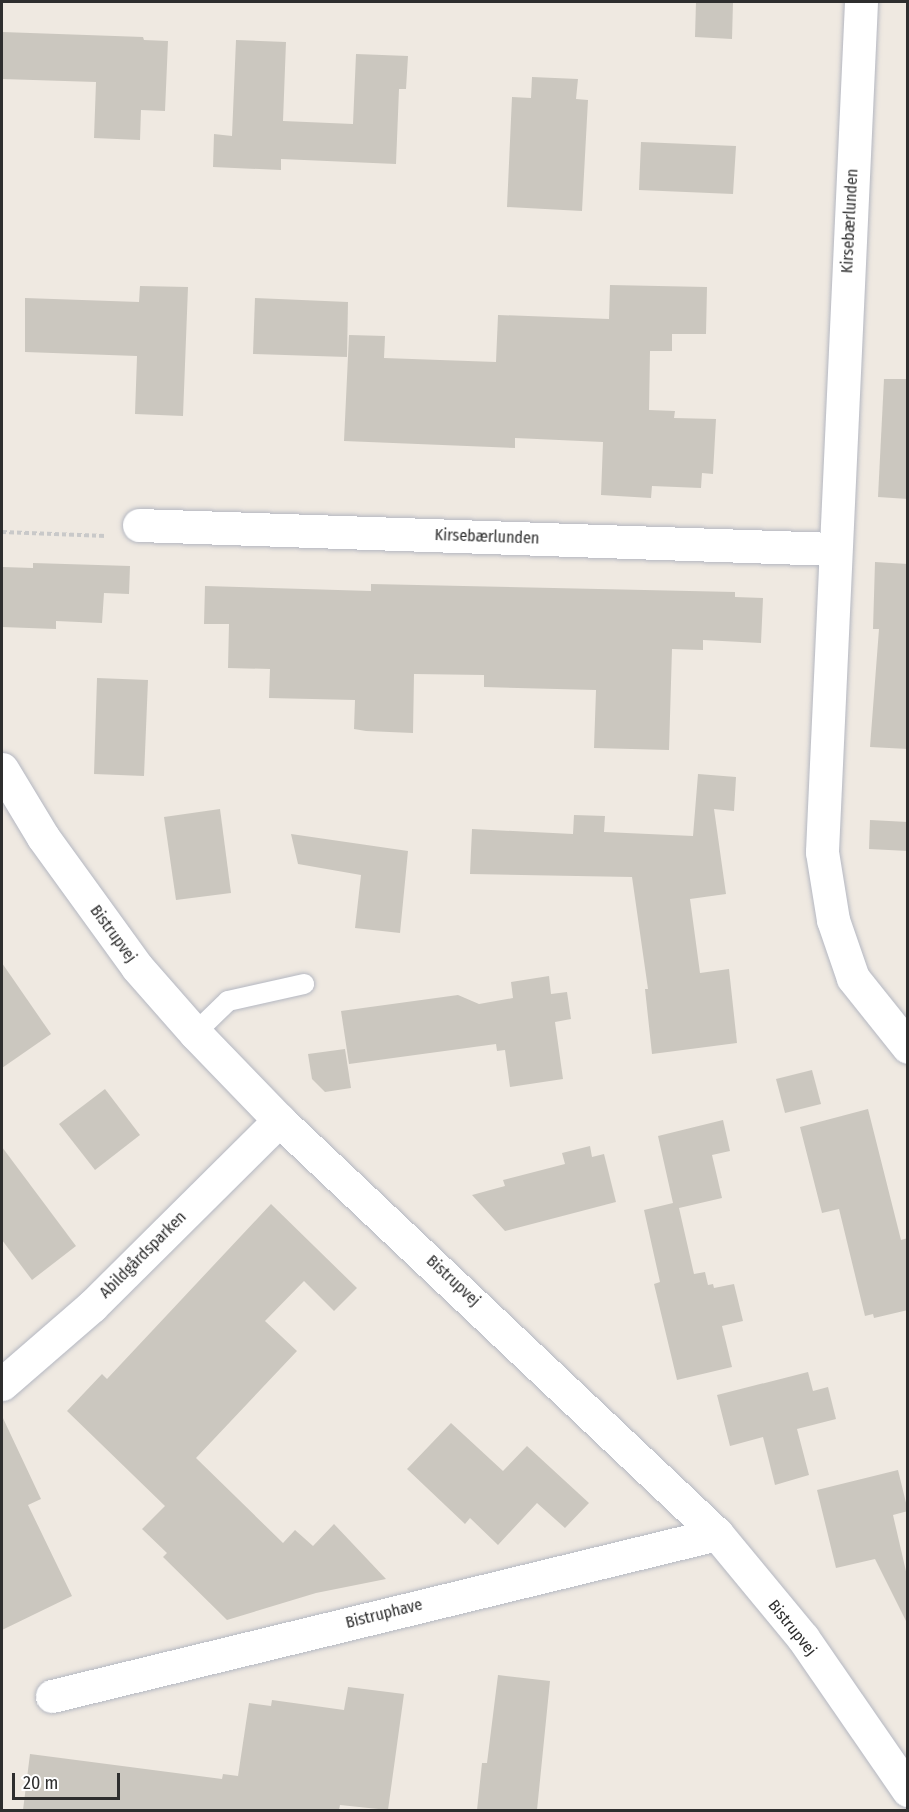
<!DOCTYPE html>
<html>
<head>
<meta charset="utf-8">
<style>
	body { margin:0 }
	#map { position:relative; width:909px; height:1812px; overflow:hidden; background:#efe9e1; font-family:"Fira Sans Condensed",sans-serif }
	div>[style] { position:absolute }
	.building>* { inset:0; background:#cbc7bf }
	.path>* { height:4px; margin-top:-2px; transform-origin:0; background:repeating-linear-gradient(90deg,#c9c9c9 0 4.5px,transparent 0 7.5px) }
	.roads { filter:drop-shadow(0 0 2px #b4b7c1) drop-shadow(0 0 2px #b4b7c1) }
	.lane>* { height:20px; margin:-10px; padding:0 10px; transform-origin:10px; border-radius:10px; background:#fff }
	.street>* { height:33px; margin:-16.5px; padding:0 16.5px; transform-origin:16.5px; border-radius:16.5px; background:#fff }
	.secondary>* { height:33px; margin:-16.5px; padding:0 16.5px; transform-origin:16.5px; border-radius:16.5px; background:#fff }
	span { translate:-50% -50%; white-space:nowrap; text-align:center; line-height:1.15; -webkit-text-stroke:5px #fff; paint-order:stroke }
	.street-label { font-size:16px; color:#2e2e2e }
	.frame { position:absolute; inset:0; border:3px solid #2e2e2e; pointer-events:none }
	.scale { position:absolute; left:12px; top:1773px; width:108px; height:27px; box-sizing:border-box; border:3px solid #2e2e2e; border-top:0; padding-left:8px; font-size:18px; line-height:21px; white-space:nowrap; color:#2e2e2e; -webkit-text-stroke:4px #fff; paint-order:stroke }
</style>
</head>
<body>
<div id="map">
	<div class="building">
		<div style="clip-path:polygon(696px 2px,733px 2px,732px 39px,695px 37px)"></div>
		<div style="clip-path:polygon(2px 32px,143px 37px,144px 40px,168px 41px,165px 111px,141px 110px,140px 140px,94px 138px,96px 82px,2px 79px)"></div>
		<div style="clip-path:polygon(236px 40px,286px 42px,283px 121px,353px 124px,356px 54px,408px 56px,406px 89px,399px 89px,396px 164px,281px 159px,281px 170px,213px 167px,214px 134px,232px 136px)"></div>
		<div style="clip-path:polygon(532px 77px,578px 79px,576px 99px,588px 100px,582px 211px,507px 207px,512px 97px,531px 98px)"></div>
		<div style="clip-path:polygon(641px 142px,736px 146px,733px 194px,639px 190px)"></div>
		<div style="clip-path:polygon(610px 285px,707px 287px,706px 334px,672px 334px,672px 351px,650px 351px,649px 410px,675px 411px,674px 418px,716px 419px,713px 474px,702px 473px,701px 488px,652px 486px,651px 498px,601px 495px,603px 442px,515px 438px,515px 448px,344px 441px,349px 335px,385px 336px,384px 358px,496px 362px,498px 315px,609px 319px)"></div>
		<div style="clip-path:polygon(140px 286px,188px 287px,183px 416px,135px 414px,137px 356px,25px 352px,25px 298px,139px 302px)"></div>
		<div style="clip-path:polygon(255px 298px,348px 302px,347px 357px,253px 354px)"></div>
		<div style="clip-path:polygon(884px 379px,908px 379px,908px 499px,878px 497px)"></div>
		<div style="clip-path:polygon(875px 562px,908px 564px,908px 749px,870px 747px,879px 629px,873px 629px)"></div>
		<div style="clip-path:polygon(33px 563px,130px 566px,129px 594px,104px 593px,102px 623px,56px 621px,56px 629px,2px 627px,3px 567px,33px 568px)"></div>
		<div style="clip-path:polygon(371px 584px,735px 592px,735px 597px,763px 598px,761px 643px,703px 640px,703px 650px,672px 649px,669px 750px,594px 748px,596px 690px,484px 687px,484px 675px,414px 674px,413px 733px,366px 731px,354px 729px,355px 700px,269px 698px,270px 669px,228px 668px,229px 624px,204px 624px,205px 586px,371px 591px)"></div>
		<div style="clip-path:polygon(97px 678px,148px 680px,144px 776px,94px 774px)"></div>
		<div style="clip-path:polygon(698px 774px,736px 777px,734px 811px,714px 809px,726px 894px,690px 899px,700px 973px,729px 969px,737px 1043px,652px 1054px,645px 989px,648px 989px,632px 877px,470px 874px,472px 829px,573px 834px,574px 815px,605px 816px,604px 832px,693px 836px)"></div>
		<div style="clip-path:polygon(220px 809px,231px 893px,176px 900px,164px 817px)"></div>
		<div style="clip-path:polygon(870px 820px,908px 822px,908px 851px,869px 849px)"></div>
		<div style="clip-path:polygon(291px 834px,408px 851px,400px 933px,355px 928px,361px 875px,298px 864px)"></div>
		<div style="clip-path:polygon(2px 963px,51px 1034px,2px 1068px)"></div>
		<div style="clip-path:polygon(549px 976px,551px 994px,567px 992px,571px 1019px,555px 1022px,563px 1079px,510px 1087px,505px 1050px,497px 1051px,496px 1044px,349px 1064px,341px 1011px,458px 995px,479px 1004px,513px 998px,511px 982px)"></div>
		<div style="clip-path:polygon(345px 1049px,351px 1088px,325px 1092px,312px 1079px,308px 1054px)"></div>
		<div style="clip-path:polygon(812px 1070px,821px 1104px,785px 1113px,776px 1079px)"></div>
		<div style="clip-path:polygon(105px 1089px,140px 1135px,95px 1170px,59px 1124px)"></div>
		<div style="clip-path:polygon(868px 1109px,901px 1240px,908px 1238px,908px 1310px,874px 1318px,873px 1314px,865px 1316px,839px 1209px,822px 1213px,800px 1127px)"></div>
		<div style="clip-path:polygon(723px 1120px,730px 1151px,712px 1155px,722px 1198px,679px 1208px,694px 1274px,705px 1272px,708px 1285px,713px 1284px,714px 1288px,734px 1284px,743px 1321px,722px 1326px,732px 1367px,677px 1380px,654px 1284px,660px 1282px,644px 1210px,673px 1203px,658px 1136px)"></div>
		<div style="clip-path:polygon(590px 1146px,592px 1157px,604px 1154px,616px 1202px,505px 1231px,472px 1195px,505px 1186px,503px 1180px,565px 1164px,562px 1153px)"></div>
		<div style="clip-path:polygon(2px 1147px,76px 1246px,32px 1280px,2px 1240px)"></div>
		<div style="clip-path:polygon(271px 1204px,357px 1288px,334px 1311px,304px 1281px,265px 1321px,297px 1351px,196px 1458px,283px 1543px,295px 1530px,313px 1546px,334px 1524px,386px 1579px,316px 1593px,227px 1620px,163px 1557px,167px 1553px,142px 1529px,165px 1506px,67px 1411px,102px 1374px,107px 1379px)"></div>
		<div style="clip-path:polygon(808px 1372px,813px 1391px,828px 1387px,836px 1419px,797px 1429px,809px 1475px,775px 1485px,763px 1437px,730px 1446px,717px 1395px)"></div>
		<div style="clip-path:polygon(2px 1416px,41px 1499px,28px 1505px,72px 1596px,2px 1630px)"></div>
		<div style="clip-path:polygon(451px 1423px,503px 1471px,527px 1446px,589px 1503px,565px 1528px,537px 1503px,498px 1545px,470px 1518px,465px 1524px,407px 1469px)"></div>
		<div style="clip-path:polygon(898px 1470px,908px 1511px,893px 1515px,908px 1580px,906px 1621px,875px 1559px,836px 1568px,817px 1490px)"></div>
		<div style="clip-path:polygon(498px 1675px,550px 1681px,537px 1810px,477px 1810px,482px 1763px,487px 1763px)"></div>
		<div style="clip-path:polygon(348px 1687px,404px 1694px,388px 1810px,340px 1805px,339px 1810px,23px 1810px,30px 1754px,222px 1779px,223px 1774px,238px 1776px,249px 1703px,271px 1706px,272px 1700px,344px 1710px)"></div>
	</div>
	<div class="path">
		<div style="left:2px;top:532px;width:104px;rotate:2.2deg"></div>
	</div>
	<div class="roads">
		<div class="lane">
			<div style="left:195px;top:1033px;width:46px;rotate:-44.1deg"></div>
			<div style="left:228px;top:1001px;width:78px;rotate:-12.6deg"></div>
		</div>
		<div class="street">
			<div style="left:861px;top:2px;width:851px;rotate:92.63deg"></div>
			<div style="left:822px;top:852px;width:69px;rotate:80.8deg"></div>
			<div style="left:833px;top:920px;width:61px;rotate:71deg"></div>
			<div style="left:853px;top:978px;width:88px;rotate:51.4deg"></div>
			<div style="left:139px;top:525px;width:695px;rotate:1.98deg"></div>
			<div style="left:2px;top:1384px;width:119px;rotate:-40.9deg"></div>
			<div style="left:92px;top:1306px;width:264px;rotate:-44.8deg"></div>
			<div style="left:52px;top:1696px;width:684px;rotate:-13.69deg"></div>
		</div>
		<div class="secondary">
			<div style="left:2px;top:769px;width:79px;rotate:58.9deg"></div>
			<div style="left:43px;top:837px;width:160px;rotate:54.1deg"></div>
			<div style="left:137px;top:967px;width:88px;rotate:48.7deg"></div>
			<div style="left:195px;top:1033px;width:121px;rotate:46deg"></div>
			<div style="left:279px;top:1120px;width:603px;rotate:43.39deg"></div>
			<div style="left:717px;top:1534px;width:135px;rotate:50.4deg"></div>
			<div style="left:803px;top:1638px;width:185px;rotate:55.4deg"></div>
		</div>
	</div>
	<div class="street-label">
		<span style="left:850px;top:221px;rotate:-87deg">Kirsebærlunden</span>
		<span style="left:487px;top:537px;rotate:2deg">Kirsebærlunden</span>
		<span style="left:113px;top:934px;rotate:54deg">Bistrupvej</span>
		<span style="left:143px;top:1255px;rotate:-45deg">Abildgårdsparken</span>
		<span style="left:453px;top:1281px;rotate:43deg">Bistrupvej</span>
		<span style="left:384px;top:1614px;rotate:-14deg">Bistruphave</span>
		<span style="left:792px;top:1628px;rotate:51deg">Bistrupvej</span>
	</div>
	<div class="frame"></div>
	<div class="scale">20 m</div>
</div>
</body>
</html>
